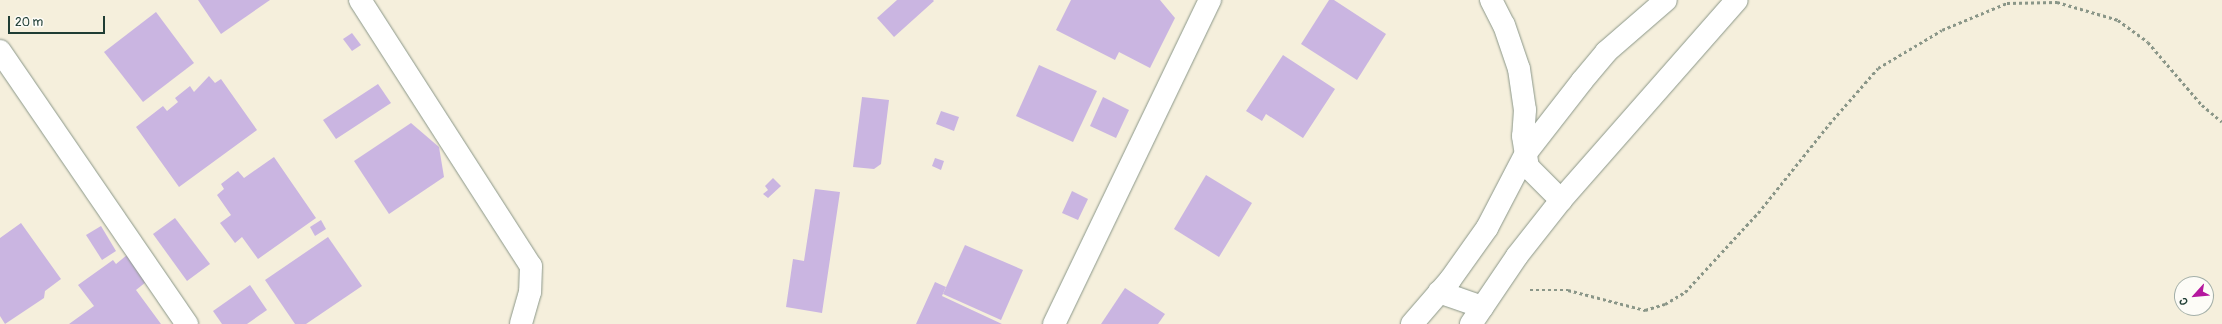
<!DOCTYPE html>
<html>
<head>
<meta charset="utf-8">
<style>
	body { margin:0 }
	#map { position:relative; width:2222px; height:324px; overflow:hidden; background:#f5efdc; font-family:Pangolin,sans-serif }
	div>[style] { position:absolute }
	.building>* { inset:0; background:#cab5e1 }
	.path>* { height:2.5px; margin-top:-1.25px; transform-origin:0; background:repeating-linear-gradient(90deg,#8a9688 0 3px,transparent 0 6px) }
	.roads { filter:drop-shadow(0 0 1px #8a9688) drop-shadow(0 0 1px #8a9688) }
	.minor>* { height:22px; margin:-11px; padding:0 11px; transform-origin:11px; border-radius:11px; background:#fff }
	span { translate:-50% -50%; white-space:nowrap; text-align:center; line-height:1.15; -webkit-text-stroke:3px #fdfcf7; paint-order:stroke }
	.north { position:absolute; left:2174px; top:276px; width:40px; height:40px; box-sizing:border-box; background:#fdfcf7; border:1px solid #a4b0a9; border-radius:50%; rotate:243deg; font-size:11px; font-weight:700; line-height:16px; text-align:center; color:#1f3d34 }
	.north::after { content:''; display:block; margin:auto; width:14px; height:18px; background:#b5179e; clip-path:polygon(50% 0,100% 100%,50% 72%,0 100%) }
	.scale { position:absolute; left:8px; top:16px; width:97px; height:18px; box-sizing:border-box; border:2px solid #1f3d34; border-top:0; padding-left:5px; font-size:12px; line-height:14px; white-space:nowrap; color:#1f3d34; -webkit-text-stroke:3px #fdfcf7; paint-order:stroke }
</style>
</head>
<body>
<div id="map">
	<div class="building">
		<div style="clip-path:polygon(198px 0,270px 0,221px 34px)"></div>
		<div style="clip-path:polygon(897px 0,933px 0,934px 1px,894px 37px,877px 18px)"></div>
		<div style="clip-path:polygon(1071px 0,1160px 0,1175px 18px,1150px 68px,1119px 52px,1115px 60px,1056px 30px)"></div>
		<div style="clip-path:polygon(1329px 0,1334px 0,1386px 34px,1357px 80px,1301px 44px)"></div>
		<div style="clip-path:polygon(156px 12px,194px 63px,143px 102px,104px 52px)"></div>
		<div style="clip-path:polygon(352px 33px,361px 45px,352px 51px,343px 39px)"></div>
		<div style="clip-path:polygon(1283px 55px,1335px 89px,1303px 138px,1266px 114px,1262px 121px,1246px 111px)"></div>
		<div style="clip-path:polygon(1039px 65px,1097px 91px,1073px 142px,1016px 116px)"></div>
		<div style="clip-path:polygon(209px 76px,215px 83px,221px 79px,257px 130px,179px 187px,136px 127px,163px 106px,167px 111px,178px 102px,175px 98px,190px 86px,194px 92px)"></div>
		<div style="clip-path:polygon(378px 84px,391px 103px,336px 139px,323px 120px)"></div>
		<div style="clip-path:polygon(862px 97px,889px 100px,881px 164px,874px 169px,853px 167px)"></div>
		<div style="clip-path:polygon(1103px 97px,1129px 110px,1116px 138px,1090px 126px)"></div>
		<div style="clip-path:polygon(941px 111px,959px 117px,954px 131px,936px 124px)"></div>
		<div style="clip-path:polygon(411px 123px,439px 147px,444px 177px,389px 214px,354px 161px)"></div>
		<div style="clip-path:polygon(274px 157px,316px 218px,258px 259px,242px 237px,235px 243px,220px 223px,231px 215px,217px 195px,224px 189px,221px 184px,238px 171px,244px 178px)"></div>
		<div style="clip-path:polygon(935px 158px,944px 161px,941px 170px,932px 166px)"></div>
		<div style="clip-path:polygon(1206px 175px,1252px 203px,1219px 257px,1174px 229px)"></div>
		<div style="clip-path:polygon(773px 178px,781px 186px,768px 198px,763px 194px,768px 190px,765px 186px)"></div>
		<div style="clip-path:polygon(815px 189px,840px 192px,822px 313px,786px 307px,793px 259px,804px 261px)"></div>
		<div style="clip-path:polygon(1072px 191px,1088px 199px,1078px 220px,1062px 213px)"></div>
		<div style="clip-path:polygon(175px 218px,210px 264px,187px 281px,153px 234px)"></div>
		<div style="clip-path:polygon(321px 220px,326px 229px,315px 236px,310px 227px)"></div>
		<div style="clip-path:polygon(21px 223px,61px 279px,45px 291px,44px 298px,5px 324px,0 316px,0 238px)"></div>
		<div style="clip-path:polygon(101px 226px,116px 251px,102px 260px,86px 235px)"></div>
		<div style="clip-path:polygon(328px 237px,362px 286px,306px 324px,295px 324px,265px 280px)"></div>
		<div style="clip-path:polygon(965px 245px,1023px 270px,1001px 320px,943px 294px)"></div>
		<div style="clip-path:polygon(127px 255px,146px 282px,136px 290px,161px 324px,69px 324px,94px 306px,78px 285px,113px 260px,116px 264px)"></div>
		<div style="clip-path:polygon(935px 282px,946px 287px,942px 296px,1002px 324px,916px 324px)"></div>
		<div style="clip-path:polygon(250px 285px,267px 310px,247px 324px,222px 324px,213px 311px)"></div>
		<div style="clip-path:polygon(1125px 288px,1165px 314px,1158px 324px,1101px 324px)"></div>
	</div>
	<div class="path">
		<div style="left:1530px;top:290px;width:38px"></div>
		<div style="left:1568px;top:290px;width:80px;rotate:14.6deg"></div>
		<div style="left:1645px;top:310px;width:21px;rotate:-17deg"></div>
		<div style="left:1665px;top:304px;width:23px;rotate:-31deg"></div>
		<div style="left:1685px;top:292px;width:108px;rotate:-47.3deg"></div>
		<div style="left:1758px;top:213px;width:114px;rotate:-51.4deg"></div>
		<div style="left:1829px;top:124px;width:74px;rotate:-48.8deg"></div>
		<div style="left:1878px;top:68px;width:74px;rotate:-30.7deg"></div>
		<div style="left:1942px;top:30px;width:70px;rotate:-22.6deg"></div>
		<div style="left:2007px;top:3px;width:50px;rotate:-1.1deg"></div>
		<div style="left:2057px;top:2px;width:64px;rotate:16.4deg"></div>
		<div style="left:2118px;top:20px;width:37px;rotate:36deg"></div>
		<div style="left:2148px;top:42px;width:83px;rotate:49.4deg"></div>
		<div style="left:2202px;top:105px;width:26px;rotate:40deg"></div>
	</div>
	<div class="roads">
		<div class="minor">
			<div style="left:360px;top:0;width:316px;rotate:57.3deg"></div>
			<div style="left:531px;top:266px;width:26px;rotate:92deg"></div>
			<div style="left:530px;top:292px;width:33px;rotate:106deg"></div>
			<div style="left:1491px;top:0;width:28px;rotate:63deg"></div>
			<div style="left:1504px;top:25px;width:46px;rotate:71.2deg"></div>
			<div style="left:1519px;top:69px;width:41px;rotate:81.7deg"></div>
			<div style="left:1525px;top:110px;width:26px;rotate:94deg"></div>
			<div style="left:1523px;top:136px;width:31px;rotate:81deg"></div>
			<div style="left:1528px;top:167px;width:47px;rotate:45deg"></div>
			<div style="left:0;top:51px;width:331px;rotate:55.6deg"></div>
			<div style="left:1439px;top:292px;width:46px;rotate:19.2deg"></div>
			<div style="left:1054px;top:324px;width:360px;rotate:-64.3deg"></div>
			<div style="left:1412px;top:324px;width:58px;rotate:-49.2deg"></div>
			<div style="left:1450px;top:280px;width:64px;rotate:-54.6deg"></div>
			<div style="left:1487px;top:228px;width:85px;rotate:-62.5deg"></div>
			<div style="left:1526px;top:153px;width:91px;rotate:-52.1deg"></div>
			<div style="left:1582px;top:81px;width:38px;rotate:-50deg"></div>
			<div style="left:1606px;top:52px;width:79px;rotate:-40.9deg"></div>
			<div style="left:1471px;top:324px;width:82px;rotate:-55.9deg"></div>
			<div style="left:1517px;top:256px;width:71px;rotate:-51.8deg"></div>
			<div style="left:1561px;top:200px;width:266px;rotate:-48.7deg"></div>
		</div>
	</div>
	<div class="north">С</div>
	<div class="scale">20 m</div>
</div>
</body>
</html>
